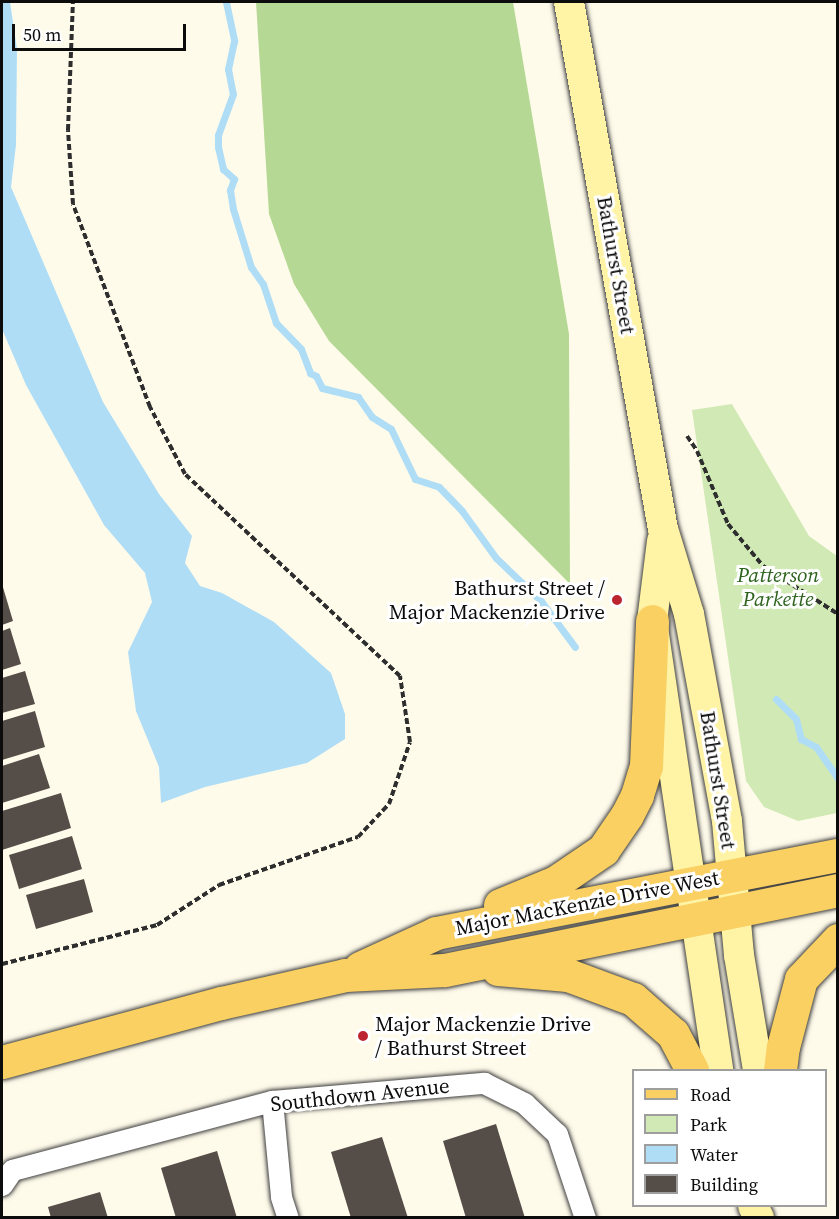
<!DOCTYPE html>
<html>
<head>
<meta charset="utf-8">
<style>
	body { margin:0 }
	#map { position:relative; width:839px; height:1219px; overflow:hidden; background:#fffbeb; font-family:"Source Serif 4",serif }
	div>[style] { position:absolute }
	.green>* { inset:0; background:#d1e9b5 }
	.forest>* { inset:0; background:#b5d994 }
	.water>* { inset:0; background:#b0ddf6 }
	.stream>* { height:7px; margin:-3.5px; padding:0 3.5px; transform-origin:3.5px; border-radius:3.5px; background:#b0ddf6 }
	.building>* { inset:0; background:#554d48 }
	.path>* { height:4px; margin-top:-2px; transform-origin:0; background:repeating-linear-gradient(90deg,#2e2e2e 0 6px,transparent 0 9px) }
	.roads { filter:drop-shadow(0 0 2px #3f3f3f) drop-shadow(0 0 2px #3f3f3f) }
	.minor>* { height:21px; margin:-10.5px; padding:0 10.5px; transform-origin:10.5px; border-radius:10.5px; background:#fff }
	.secondary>* { height:30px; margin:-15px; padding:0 15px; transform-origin:15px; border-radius:15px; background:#fff3a6 }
	.primary>* { height:33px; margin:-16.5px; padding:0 16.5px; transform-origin:16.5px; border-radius:16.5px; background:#f9d061 }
	.dots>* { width:16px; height:16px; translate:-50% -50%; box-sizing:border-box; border:3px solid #fff; border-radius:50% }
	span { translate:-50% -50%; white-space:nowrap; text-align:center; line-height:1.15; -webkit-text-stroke:6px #fff; paint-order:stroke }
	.street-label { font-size:21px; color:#0c0c0c }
	.park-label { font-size:21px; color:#2d631d; font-style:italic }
	.poi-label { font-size:21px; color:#0c0c0c }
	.right { translate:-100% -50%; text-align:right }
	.left { translate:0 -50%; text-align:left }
	.frame { position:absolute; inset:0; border:3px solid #0c0c0c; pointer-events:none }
	.legend { position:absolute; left:632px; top:1069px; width:195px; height:138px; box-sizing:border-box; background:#fff; border:2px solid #9e9e9e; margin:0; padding:8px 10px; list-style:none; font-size:18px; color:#0c0c0c }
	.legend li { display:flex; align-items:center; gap:12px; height:30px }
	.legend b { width:30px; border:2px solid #9e9e9e }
	.scale { position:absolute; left:12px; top:24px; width:174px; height:27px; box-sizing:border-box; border:3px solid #0c0c0c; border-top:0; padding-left:8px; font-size:18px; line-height:21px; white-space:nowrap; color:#0c0c0c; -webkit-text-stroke:4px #fff; paint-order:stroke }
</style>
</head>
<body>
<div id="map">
	<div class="green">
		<div style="clip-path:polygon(732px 404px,809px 536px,837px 556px,837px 813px,798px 821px,764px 807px,746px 781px,692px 410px)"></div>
	</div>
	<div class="forest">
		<div style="clip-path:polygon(256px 2px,513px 2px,569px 334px,570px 584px,329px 341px,294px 284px,269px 214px)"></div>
	</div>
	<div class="water">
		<div style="clip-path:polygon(2px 2px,10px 2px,17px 49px,16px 145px,11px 187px,103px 402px,159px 494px,192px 536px,185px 563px,200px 586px,222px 593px,274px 622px,331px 673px,345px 714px,345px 739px,307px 763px,205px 787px,161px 803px,159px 767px,136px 711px,128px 652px,152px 602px,145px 573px,104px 525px,26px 385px,2px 329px)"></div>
	</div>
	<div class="stream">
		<div style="left:226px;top:2px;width:40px;rotate:78deg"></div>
		<div style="left:234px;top:41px;width:29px;rotate:102deg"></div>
		<div style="left:228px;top:69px;width:25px;rotate:79deg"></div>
		<div style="left:233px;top:94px;width:44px;rotate:110.1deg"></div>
		<div style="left:218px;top:135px;width:12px;rotate:90deg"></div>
		<div style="left:218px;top:147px;width:23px;rotate:77deg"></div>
		<div style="left:223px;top:169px;width:15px;rotate:42deg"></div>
		<div style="left:234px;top:179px;width:12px;rotate:110deg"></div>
		<div style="left:230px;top:190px;width:19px;rotate:81deg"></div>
		<div style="left:233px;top:209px;width:61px;rotate:72.8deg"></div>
		<div style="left:251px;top:267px;width:21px;rotate:55deg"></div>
		<div style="left:263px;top:284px;width:41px;rotate:71.6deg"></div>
		<div style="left:276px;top:323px;width:36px;rotate:46deg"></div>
		<div style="left:301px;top:349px;width:26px;rotate:69deg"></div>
		<div style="left:310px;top:373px;width:7px;rotate:27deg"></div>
		<div style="left:316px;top:376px;width:13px;rotate:63deg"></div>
		<div style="left:322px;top:388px;width:37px;rotate:14deg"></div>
		<div style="left:358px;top:397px;width:24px;rotate:55deg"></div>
		<div style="left:372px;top:417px;width:22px;rotate:32deg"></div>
		<div style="left:391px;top:429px;width:55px;rotate:64.4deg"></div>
		<div style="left:415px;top:479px;width:25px;rotate:18deg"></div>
		<div style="left:439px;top:487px;width:33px;rotate:46deg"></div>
		<div style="left:462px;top:511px;width:58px;rotate:54.1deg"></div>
		<div style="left:496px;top:558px;width:62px;rotate:43.7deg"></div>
		<div style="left:541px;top:601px;width:57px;rotate:53.5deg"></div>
		<div style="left:776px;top:699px;width:28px;rotate:45deg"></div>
		<div style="left:796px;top:719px;width:21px;rotate:76deg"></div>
		<div style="left:801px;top:739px;width:17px;rotate:28deg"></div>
		<div style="left:816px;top:747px;width:38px;rotate:55deg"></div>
	</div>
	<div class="building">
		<div style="clip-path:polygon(2px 584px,13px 621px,2px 625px)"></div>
		<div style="clip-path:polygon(10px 628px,21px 664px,2px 670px,2px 631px)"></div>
		<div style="clip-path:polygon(25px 671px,35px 704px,2px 713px,2px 678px)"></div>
		<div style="clip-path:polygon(35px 711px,45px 747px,2px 760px,2px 721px)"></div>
		<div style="clip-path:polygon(39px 754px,50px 788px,2px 803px,2px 766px)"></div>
		<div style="clip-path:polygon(61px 793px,71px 828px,2px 850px,2px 811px)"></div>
		<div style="clip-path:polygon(72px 836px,82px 869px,19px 889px,9px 855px)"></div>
		<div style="clip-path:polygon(84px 879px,93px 912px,36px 929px,26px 895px)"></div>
		<div style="clip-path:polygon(496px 1124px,525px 1218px,466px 1218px,443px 1141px)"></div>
		<div style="clip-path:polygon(382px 1137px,408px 1218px,351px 1218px,331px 1152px)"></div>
		<div style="clip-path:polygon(217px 1151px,237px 1218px,176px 1218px,161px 1168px)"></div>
		<div style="clip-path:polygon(100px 1192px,108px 1218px,51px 1218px,48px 1207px)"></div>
	</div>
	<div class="path">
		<div style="left:687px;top:436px;width:18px;rotate:56deg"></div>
		<div style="left:697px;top:451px;width:79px;rotate:67deg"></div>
		<div style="left:728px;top:524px;width:55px;rotate:50.2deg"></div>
		<div style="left:763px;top:566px;width:89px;rotate:32.6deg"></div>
		<div style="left:2px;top:964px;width:160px;rotate:-14.1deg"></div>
		<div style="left:157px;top:925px;width:74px;rotate:-32.8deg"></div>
		<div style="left:219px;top:885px;width:147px;rotate:-19.1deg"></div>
		<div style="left:358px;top:837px;width:45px;rotate:-46.8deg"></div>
		<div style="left:389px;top:804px;width:65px;rotate:-71.3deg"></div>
		<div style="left:410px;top:742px;width:67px;rotate:-98.6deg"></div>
		<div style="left:400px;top:676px;width:295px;rotate:-136.8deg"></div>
		<div style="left:185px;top:474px;width:76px;rotate:-117.6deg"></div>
		<div style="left:150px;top:407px;width:217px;rotate:-110.8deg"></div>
		<div style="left:73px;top:204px;width:74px;rotate:-93.9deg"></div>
		<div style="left:68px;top:130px;width:128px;rotate:-87.8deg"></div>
	</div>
	<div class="roads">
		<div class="minor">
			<div style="left:272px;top:1101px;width:96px;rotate:84.6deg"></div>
			<div style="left:281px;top:1197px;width:22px;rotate:72deg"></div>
			<div style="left:2px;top:1185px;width:18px;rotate:-56deg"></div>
			<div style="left:12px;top:1170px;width:269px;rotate:-14.9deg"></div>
			<div style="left:272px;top:1101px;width:213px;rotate:-4.9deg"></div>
			<div style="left:484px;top:1083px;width:45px;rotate:26.6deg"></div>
			<div style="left:524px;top:1103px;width:45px;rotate:43.2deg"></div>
			<div style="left:557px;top:1134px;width:89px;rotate:71.6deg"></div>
		</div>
		<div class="secondary">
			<div style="left:569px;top:2px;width:535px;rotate:79.89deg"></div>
			<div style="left:663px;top:529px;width:89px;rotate:73deg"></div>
			<div style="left:689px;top:614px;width:210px;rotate:79.6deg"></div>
			<div style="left:727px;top:821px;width:135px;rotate:84.9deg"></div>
			<div style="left:739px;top:955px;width:117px;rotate:80.6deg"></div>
			<div style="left:662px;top:541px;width:81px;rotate:97.1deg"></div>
			<div style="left:652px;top:621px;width:454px;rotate:81.6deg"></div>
			<div style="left:753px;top:1206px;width:13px;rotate:63deg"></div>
		</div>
		<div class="primary">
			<div style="left:500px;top:905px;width:61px;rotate:-22.3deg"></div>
			<div style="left:556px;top:882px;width:57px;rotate:-34.2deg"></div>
			<div style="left:603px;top:850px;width:42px;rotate:-55.6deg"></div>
			<div style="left:627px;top:815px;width:22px;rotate:-63deg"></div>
			<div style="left:637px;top:795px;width:30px;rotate:-73deg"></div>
			<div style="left:646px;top:766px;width:145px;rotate:-87.6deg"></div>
			<div style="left:360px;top:968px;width:84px;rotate:-24.7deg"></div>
			<div style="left:436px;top:933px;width:409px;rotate:-11deg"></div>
			<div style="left:498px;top:969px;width:70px;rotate:4.9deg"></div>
			<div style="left:568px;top:975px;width:69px;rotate:20.3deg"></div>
			<div style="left:633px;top:999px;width:53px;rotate:41.2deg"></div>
			<div style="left:673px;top:1034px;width:41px;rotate:62.2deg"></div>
			<div style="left:2px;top:1062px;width:227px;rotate:-15.1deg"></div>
			<div style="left:221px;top:1003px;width:127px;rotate:-12.7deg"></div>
			<div style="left:345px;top:975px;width:100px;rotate:-2.9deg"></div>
			<div style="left:445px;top:970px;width:401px;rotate:-11.5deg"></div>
			<div style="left:780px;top:1070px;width:23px;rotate:-83deg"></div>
			<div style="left:783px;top:1047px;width:70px;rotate:-75.2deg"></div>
			<div style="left:801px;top:979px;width:54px;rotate:-46.5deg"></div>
		</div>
	</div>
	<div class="dots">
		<div style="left:617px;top:600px;background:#bc242f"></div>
		<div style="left:363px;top:1036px;background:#bc242f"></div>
	</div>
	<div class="street-label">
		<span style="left:616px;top:265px;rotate:80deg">Bathurst Street</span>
		<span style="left:718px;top:780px;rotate:81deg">Bathurst Street</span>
		<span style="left:587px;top:903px;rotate:-11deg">Major MacKenzie Drive West</span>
		<span style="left:360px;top:1095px;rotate:-6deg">Southdown Avenue</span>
	</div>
	<div class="park-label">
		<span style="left:778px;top:587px">Patterson<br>Parkette</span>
	</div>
	<div class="poi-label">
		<span class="right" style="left:605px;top:600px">Bathurst Street /<br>Major Mackenzie Drive</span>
		<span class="left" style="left:375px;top:1036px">Major Mackenzie Drive<br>/ Bathurst Street</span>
	</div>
	<div class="frame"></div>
	<ul class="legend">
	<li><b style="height:8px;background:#f9d061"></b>Road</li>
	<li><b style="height:16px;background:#d1e9b5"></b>Park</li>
	<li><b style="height:16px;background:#b0ddf6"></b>Water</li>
	<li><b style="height:16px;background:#554d48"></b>Building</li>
	</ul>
	<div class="scale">50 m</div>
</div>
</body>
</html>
